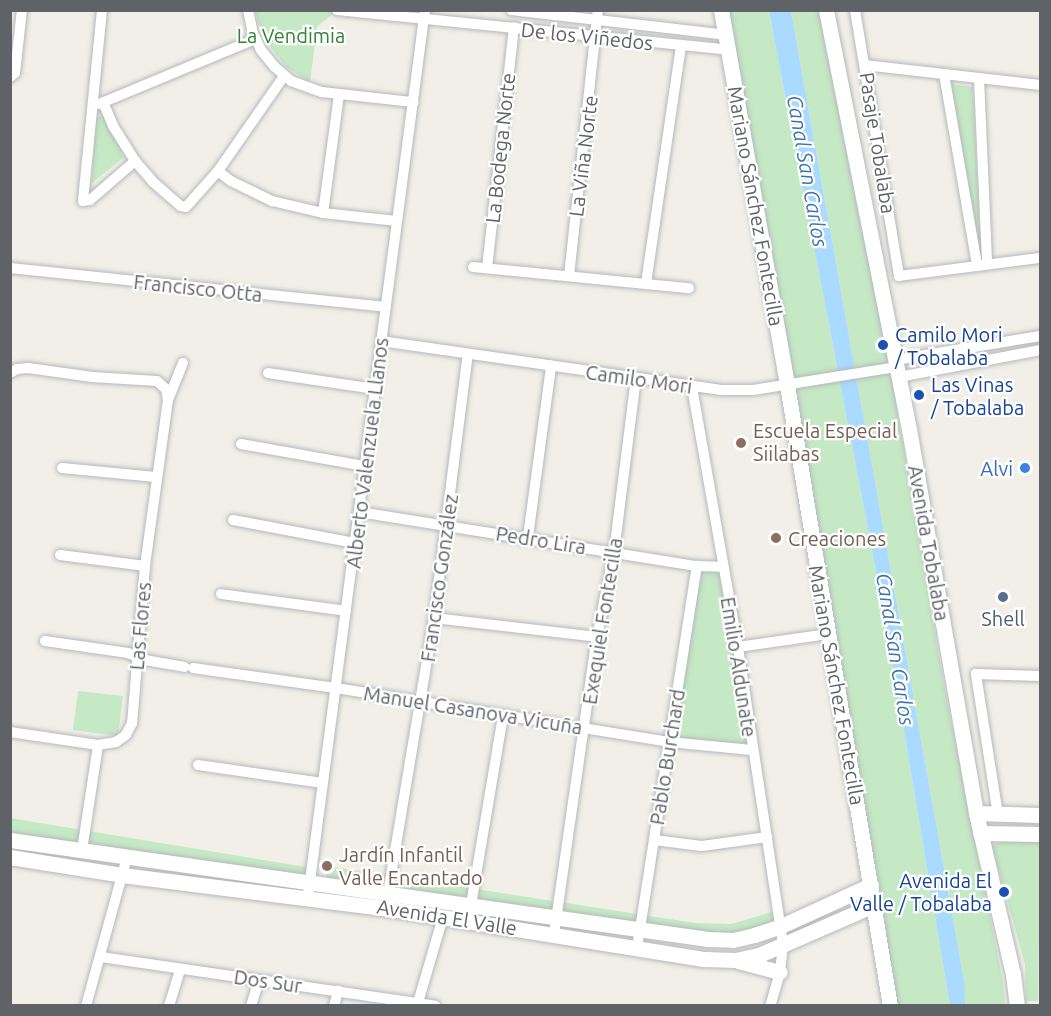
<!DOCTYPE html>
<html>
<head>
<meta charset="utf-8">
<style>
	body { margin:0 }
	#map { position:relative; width:1051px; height:1016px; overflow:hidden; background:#f1efe8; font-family:Ubuntu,sans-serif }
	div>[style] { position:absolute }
	.green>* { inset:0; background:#c5e8c5 }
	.water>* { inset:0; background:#aadaff }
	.roads { filter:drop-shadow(0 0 2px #b5b8bc) drop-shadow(0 0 2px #b5b8bc) }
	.street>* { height:10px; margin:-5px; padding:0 5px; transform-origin:5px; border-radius:5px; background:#fff }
	.secondary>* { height:15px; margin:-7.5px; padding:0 7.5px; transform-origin:7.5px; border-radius:7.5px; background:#fff }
	.dots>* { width:16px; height:16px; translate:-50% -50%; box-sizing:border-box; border:3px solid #fff; border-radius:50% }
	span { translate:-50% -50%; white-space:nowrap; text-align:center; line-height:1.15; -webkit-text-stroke:4.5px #fff; paint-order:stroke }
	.park-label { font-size:20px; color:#348238 }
	.street-label { font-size:20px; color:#5f6368 }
	.transit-label { font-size:20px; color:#164399 }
	.left { translate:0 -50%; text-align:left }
	.right { translate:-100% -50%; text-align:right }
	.education-label { font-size:20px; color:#785e54 }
	.shop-label { font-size:20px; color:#366cbe }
	.service-label { font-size:20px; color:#4e5e75 }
	.water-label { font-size:21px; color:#4174aa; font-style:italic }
	.frame { position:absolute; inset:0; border:12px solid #5f6368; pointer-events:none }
</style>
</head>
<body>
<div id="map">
	<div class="green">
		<div style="clip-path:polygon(255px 11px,336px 11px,317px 27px,310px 82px,286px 67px,263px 38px)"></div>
		<div style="clip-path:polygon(725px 11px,769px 11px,885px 618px,950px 1005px,896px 1005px)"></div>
		<div style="clip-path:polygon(791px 11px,823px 11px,876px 287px,944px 685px,1003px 982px,1005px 1005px,965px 1005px,965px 986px)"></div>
		<div style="clip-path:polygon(951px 84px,973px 87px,981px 259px)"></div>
		<div style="clip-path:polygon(103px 115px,124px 157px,92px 183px,96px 118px)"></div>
		<div style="clip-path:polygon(697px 566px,722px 567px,752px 750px,669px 742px)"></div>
		<div style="clip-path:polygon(78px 691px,123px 696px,118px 736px,73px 730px)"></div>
		<div style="clip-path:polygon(10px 818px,312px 868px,310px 882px,11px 838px)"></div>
		<div style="clip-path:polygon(1001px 841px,1040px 843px,1038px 1001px,1026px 1001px,1025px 964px,992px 846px)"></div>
		<div style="clip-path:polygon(327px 866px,695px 923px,731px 924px,778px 910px,781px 926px,733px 940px,325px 883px)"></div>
	</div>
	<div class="water">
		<div style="clip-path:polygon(769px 11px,791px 11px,965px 986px,965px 1005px,950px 1005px,885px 618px)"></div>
	</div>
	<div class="roads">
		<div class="street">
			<div style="left:102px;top:10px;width:192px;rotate:95.7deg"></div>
			<div style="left:83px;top:201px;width:7px;rotate:-8deg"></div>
			<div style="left:90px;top:200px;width:60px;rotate:-40.9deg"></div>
			<div style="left:248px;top:10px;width:24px;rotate:78deg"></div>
			<div style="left:253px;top:33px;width:19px;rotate:65deg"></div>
			<div style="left:261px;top:50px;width:22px;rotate:51deg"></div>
			<div style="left:275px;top:67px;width:21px;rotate:41deg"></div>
			<div style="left:291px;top:81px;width:33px;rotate:20deg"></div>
			<div style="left:322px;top:92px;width:92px;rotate:6.3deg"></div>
			<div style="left:337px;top:10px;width:394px;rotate:5.8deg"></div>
			<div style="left:511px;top:10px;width:216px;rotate:6.6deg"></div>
			<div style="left:855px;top:10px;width:270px;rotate:80.6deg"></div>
			<div style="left:899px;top:276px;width:142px;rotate:-7.3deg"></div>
			<div style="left:865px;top:65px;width:176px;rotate:6.5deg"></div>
			<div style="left:944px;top:74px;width:195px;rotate:80.2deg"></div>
			<div style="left:10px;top:77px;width:6px;rotate:-39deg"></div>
			<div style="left:15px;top:73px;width:63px;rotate:-83.7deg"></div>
			<div style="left:979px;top:78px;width:186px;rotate:87.5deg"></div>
			<div style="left:103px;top:102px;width:26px;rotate:67deg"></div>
			<div style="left:113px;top:126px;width:41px;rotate:57.8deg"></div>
			<div style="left:135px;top:161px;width:28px;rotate:49deg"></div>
			<div style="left:153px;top:182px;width:37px;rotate:41deg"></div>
			<div style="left:181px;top:206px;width:5px;rotate:11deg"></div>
			<div style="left:186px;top:207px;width:48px;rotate:-48.4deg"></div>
			<div style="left:218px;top:171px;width:116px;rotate:-55.2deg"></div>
			<div style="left:99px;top:104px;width:169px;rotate:-22.6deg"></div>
			<div style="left:218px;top:171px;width:16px;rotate:38deg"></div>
			<div style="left:231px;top:181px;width:46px;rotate:26deg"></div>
			<div style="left:272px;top:201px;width:52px;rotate:13.2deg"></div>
			<div style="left:323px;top:213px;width:74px;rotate:6.2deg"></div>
			<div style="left:323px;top:213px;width:119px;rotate:-82.3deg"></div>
			<div style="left:473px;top:267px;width:217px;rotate:5.6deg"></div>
			<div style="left:10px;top:268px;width:378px;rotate:5.9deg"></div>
			<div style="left:487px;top:268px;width:242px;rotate:-83.6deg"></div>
			<div style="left:569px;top:276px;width:268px;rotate:-83.8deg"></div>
			<div style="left:646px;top:283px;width:239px;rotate:-81.6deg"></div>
			<div style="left:381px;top:341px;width:344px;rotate:8.2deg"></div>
			<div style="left:721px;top:390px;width:32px"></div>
			<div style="left:753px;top:390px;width:146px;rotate:-9.1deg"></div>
			<div style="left:895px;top:360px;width:147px;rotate:-9.4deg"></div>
			<div style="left:10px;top:373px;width:8px;rotate:-30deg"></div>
			<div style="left:17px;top:369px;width:11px;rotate:-5deg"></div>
			<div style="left:28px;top:368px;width:65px;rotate:8deg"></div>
			<div style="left:92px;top:377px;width:65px;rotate:3.5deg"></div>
			<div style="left:157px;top:381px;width:12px;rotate:42deg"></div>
			<div style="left:166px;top:389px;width:11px;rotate:80deg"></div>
			<div style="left:168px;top:400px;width:168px;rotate:97.9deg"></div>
			<div style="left:145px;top:566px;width:158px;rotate:94.7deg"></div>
			<div style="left:132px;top:723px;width:13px;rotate:117deg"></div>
			<div style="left:126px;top:735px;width:12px;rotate:145deg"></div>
			<div style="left:116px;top:742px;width:18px;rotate:171deg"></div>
			<div style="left:98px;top:745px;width:89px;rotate:-171.6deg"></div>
			<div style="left:268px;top:373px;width:108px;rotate:8.5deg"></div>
			<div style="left:899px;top:377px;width:144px;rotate:-10.8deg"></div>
			<div style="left:692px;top:387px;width:264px;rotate:80deg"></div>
			<div style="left:738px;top:647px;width:302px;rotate:81.4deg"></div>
			<div style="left:783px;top:946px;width:26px;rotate:97deg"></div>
			<div style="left:780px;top:972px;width:35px;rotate:106deg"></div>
			<div style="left:168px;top:400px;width:40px;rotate:-68deg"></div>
			<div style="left:241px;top:444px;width:126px;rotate:10.1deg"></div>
			<div style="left:62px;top:468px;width:94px;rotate:5.5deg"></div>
			<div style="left:359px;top:512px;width:342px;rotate:9.1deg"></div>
			<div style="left:697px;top:566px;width:25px;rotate:2deg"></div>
			<div style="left:233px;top:520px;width:124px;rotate:10.7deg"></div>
			<div style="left:528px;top:537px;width:173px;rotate:-82.3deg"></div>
			<div style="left:60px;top:555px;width:86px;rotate:7.4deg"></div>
			<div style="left:221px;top:594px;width:126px;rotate:7.7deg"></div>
			<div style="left:434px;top:618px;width:164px;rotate:6.6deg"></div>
			<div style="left:45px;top:641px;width:84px;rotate:8.2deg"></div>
			<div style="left:128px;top:653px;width:18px;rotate:22deg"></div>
			<div style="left:145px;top:660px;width:40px;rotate:10deg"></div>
			<div style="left:738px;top:647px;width:91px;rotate:-8.2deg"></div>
			<div style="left:193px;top:668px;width:144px;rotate:8deg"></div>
			<div style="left:336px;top:688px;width:337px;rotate:9.2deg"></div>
			<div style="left:669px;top:742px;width:83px;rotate:5.5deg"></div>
			<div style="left:198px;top:765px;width:126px;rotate:8.2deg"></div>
			<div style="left:998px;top:815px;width:143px;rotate:-98.9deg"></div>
			<div style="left:976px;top:674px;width:64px;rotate:1.8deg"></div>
			<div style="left:654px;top:840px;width:48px;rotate:7.1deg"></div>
			<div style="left:702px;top:846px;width:66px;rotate:-7.9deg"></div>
			<div style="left:82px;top:850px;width:106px;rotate:-81.3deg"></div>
			<div style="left:308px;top:896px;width:894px;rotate:-82.48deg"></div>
			<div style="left:387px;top:899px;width:285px;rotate:-80.5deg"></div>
			<div style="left:434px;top:618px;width:266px;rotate:-82.7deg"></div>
			<div style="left:470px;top:911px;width:199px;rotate:-80.4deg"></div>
			<div style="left:554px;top:934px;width:300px;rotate:-81.8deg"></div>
			<div style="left:597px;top:637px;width:87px;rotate:-78.7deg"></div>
			<div style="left:614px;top:552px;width:174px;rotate:-82.8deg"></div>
			<div style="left:637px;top:948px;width:387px;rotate:-81.1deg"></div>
			<div style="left:101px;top:957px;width:338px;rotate:8.3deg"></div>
			<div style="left:86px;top:1006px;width:155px;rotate:-74.6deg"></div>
			<div style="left:169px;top:1006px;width:39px;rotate:-73deg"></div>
			<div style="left:251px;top:1006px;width:27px;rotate:-73deg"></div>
			<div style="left:334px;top:1006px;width:16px;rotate:-75deg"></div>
			<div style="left:417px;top:1006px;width:93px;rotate:-73.7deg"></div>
		</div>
		<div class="secondary">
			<div style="left:721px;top:10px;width:381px;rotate:80deg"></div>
			<div style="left:787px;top:385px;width:629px;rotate:80.58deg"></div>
			<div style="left:826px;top:10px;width:427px;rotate:78.8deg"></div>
			<div style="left:909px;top:429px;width:390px;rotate:80.1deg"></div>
			<div style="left:976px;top:813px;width:165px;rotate:77.1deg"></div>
			<div style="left:1013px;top:974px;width:32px;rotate:83deg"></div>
			<div style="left:976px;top:813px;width:64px;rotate:1.8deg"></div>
			<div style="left:980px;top:833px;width:60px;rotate:1deg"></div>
			<div style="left:10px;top:840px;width:705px;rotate:8.07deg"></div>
			<div style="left:708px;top:939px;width:25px;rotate:2deg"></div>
			<div style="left:733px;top:940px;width:22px;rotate:-13deg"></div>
			<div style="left:754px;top:935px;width:28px;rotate:-18deg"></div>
			<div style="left:781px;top:926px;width:99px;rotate:-24.5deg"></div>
			<div style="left:10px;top:857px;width:113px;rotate:9.1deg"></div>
			<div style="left:122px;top:875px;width:265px;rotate:7.2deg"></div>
			<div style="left:385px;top:908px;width:324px;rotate:9.1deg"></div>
			<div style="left:705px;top:959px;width:30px;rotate:2deg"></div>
			<div style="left:735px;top:960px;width:25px;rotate:-12deg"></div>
			<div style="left:759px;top:955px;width:125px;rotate:-23.5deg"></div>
			<div style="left:738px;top:961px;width:43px;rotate:14.7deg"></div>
		</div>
	</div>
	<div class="dots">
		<div style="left:883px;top:345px;background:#1a4fb4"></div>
		<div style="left:919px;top:395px;background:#1a4fb4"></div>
		<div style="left:741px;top:443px;background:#8d6e63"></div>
		<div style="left:1025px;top:468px;background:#3f7fe0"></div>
		<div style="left:776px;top:538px;background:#8d6e63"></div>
		<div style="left:1003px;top:597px;background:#5c6f8a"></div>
		<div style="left:327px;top:866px;background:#8d6e63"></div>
		<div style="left:1004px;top:892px;background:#1a4fb4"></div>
	</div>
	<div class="park-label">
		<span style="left:291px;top:35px">La Vendimia</span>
	</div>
	<div class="street-label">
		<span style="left:587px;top:36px;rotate:6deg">De los Viñedos</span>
		<span style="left:878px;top:143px;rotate:81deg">Pasaje Tobalaba</span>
		<span style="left:500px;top:148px;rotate:-84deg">La Bodega Norte</span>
		<span style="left:583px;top:156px;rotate:-83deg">La Viña Norte</span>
		<span style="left:756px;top:206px;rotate:80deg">Mariano Sánchez Fontecilla</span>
		<span style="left:198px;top:288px;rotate:6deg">Francisco Otta</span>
		<span style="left:639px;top:379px;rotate:8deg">Camilo Mori</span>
		<span style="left:367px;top:453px;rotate:-83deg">Alberto Valenzuela Llanos</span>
		<span style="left:541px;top:540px;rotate:9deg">Pedro Lira</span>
		<span style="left:929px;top:543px;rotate:80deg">Avenida Tobalaba</span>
		<span style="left:439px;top:578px;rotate:-82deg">Francisco González</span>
		<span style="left:602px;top:621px;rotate:-81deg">Exequiel Fontecilla</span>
		<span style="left:140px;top:626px;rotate:-85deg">Las Flores</span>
		<span style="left:739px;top:667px;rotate:81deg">Emilio Aldunate</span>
		<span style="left:837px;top:685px;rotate:80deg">Mariano Sánchez Fontecilla</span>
		<span style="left:473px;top:710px;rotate:9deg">Manuel Casanova Vicuña</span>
		<span style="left:667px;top:757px;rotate:-81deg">Pablo Burchard</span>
		<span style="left:447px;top:917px;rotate:9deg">Avenida El Valle</span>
		<span style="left:268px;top:981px;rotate:8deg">Dos Sur</span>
	</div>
	<div class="transit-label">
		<span class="left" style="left:895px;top:346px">Camilo Mori<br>/ Tobalaba</span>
		<span class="left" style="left:931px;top:396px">Las Vinas<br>/ Tobalaba</span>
		<span class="right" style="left:992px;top:892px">Avenida El<br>Valle / Tobalaba</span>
	</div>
	<div class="education-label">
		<span class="left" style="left:753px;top:442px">Escuela Especial<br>Siilabas</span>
		<span class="left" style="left:788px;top:538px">Creaciones</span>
		<span class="left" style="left:339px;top:866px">Jardín Infantil<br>Valle Encantado</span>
	</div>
	<div class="shop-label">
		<span class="right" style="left:1013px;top:468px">Alvi</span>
	</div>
	<div class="service-label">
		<span style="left:1003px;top:618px">Shell</span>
	</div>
	<div class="water-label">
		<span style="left:808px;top:171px;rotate:80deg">Canal San Carlos</span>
		<span style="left:896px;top:649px;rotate:81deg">Canal San Carlos</span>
	</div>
	<div class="frame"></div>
</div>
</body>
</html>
